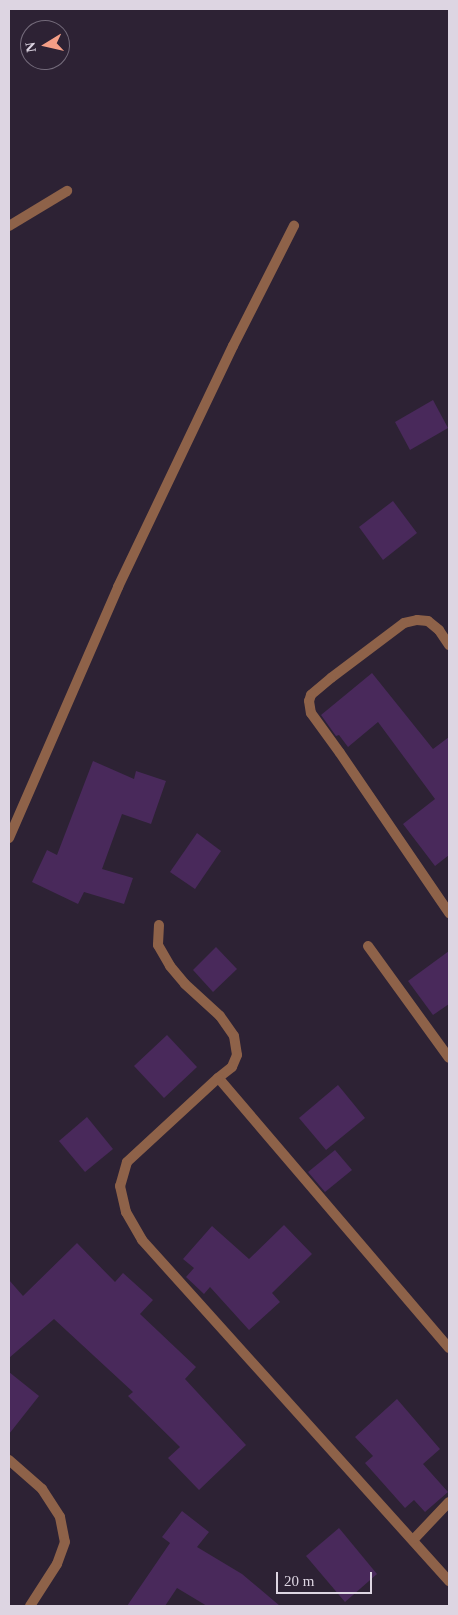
<!DOCTYPE html>
<html>
<head>
<meta charset="utf-8">
<style>
	body { margin:0 }
	#map { position:relative; width:458px; height:1615px; overflow:hidden; background:#2d2234; font-family:Georgia,serif }
	div>[style] { position:absolute }
	.building>* { inset:0; background:#49295b }
	.service>* { height:10px; margin:-5px; padding:0 5px; transform-origin:5px; border-radius:5px; background:#8e6249 }
	.minor>* { height:10px; margin:-5px; padding:0 5px; transform-origin:5px; border-radius:5px; background:#8e6249 }
	span { translate:-50% -50%; white-space:nowrap; text-align:center; line-height:1.15; -webkit-text-stroke:5px #2d2234; paint-order:stroke }
	.frame { position:absolute; inset:0; border:10px solid #ddd5e2; pointer-events:none }
	.north { position:absolute; left:20px; top:20px; width:50px; height:50px; box-sizing:border-box; background:#2d2234; border:1px solid #736a7a; border-radius:50%; rotate:261deg; font-size:14px; font-weight:700; line-height:20px; text-align:center; color:#ddd5e2 }
	.north::after { content:''; display:block; margin:auto; width:18px; height:22px; background:#f49e86; clip-path:polygon(50% 0,100% 100%,50% 72%,0 100%) }
	.scale { position:absolute; left:276px; top:1572px; width:96px; height:22px; box-sizing:border-box; border:2px solid #ddd5e2; border-top:0; padding-left:6px; font-size:15px; line-height:18px; white-space:nowrap; color:#ddd5e2; -webkit-text-stroke:4px #2d2234; paint-order:stroke }
</style>
</head>
<body>
<div id="map">
	<div class="building">
		<div style="clip-path:polygon(433px 400px,448px 428px,410px 450px,395px 422px)"></div>
		<div style="clip-path:polygon(393px 501px,417px 533px,383px 560px,359px 527px)"></div>
		<div style="clip-path:polygon(372px 673px,433px 749px,449px 737px,449px 855px,435px 866px,403px 824px,435px 799px,378px 722px,348px 747px,339px 735px,336px 736px,321px 715px)"></div>
		<div style="clip-path:polygon(93px 761px,134px 779px,136px 771px,166px 781px,151px 824px,122px 814px,102px 869px,133px 878px,124px 904px,84px 892px,78px 904px,32px 882px,47px 850px,57px 855px)"></div>
		<div style="clip-path:polygon(197px 833px,221px 851px,195px 889px,170px 872px)"></div>
		<div style="clip-path:polygon(216px 947px,237px 969px,213px 992px,193px 970px)"></div>
		<div style="clip-path:polygon(449px 951px,449px 1004px,433px 1015px,408px 981px)"></div>
		<div style="clip-path:polygon(167px 1035px,197px 1067px,164px 1098px,134px 1066px)"></div>
		<div style="clip-path:polygon(338px 1085px,365px 1118px,326px 1150px,299px 1118px)"></div>
		<div style="clip-path:polygon(87px 1117px,113px 1149px,85px 1172px,59px 1141px)"></div>
		<div style="clip-path:polygon(335px 1150px,352px 1170px,325px 1192px,308px 1172px)"></div>
		<div style="clip-path:polygon(284px 1225px,312px 1254px,272px 1293px,280px 1302px,249px 1330px,210px 1287px,204px 1294px,186px 1277px,194px 1268px,183px 1259px,212px 1226px,249px 1259px)"></div>
		<div style="clip-path:polygon(77px 1243px,115px 1282px,123px 1273px,153px 1300px,140px 1314px,196px 1367px,185px 1379px,246px 1445px,199px 1490px,168px 1458px,180px 1447px,128px 1396px,133px 1392px,54px 1319px,9px 1358px,9px 1280px,23px 1296px)"></div>
		<div style="clip-path:polygon(9px 1372px,39px 1396px,9px 1434px)"></div>
		<div style="clip-path:polygon(397px 1399px,440px 1449px,423px 1464px,448px 1492px,425px 1512px,414px 1500px,405px 1508px,365px 1463px,373px 1456px,355px 1437px)"></div>
		<div style="clip-path:polygon(182px 1511px,209px 1532px,197px 1547px,242px 1574px,280px 1606px,207px 1606px,177px 1588px,165px 1606px,127px 1606px,170px 1543px,162px 1537px)"></div>
		<div style="clip-path:polygon(339px 1528px,377px 1574px,345px 1602px,306px 1556px)"></div>
	</div>
	<div class="service">
		<div style="left:159px;top:925px;width:20px;rotate:93deg"></div>
		<div style="left:158px;top:945px;width:24px;rotate:60deg"></div>
		<div style="left:170px;top:966px;width:23px;rotate:50deg"></div>
		<div style="left:185px;top:984px;width:47px;rotate:42.4deg"></div>
		<div style="left:220px;top:1016px;width:24px;rotate:55deg"></div>
		<div style="left:234px;top:1036px;width:19px;rotate:81deg"></div>
		<div style="left:237px;top:1055px;width:13px;rotate:113deg"></div>
		<div style="left:232px;top:1067px;width:18px;rotate:142deg"></div>
		<div style="left:9px;top:1460px;width:44px;rotate:41.3deg"></div>
		<div style="left:42px;top:1489px;width:33px;rotate:57deg"></div>
		<div style="left:60px;top:1517px;width:25px;rotate:79deg"></div>
		<div style="left:65px;top:1542px;width:23px;rotate:110deg"></div>
		<div style="left:57px;top:1564px;width:50px;rotate:122.7deg"></div>
	</div>
	<div class="minor">
		<div style="left:9px;top:226px;width:68px;rotate:-31.1deg"></div>
		<div style="left:449px;top:645px;width:18px;rotate:-124deg"></div>
		<div style="left:439px;top:630px;width:14px;rotate:-141deg"></div>
		<div style="left:428px;top:621px;width:11px;rotate:-175deg"></div>
		<div style="left:417px;top:620px;width:13px;rotate:167deg"></div>
		<div style="left:404px;top:623px;width:91px;rotate:143deg"></div>
		<div style="left:331px;top:678px;width:26px;rotate:140deg"></div>
		<div style="left:311px;top:695px;width:6px;rotate:108deg"></div>
		<div style="left:309px;top:701px;width:12px;rotate:81deg"></div>
		<div style="left:311px;top:713px;width:49px;rotate:54.1deg"></div>
		<div style="left:340px;top:753px;width:194px;rotate:55.7deg"></div>
		<div style="left:9px;top:838px;width:274px;rotate:-66.5deg"></div>
		<div style="left:118px;top:587px;width:267px;rotate:-64.5deg"></div>
		<div style="left:233px;top:346px;width:135px;rotate:-63.1deg"></div>
		<div style="left:368px;top:946px;width:138px;rotate:54.1deg"></div>
		<div style="left:449px;top:1348px;width:355px;rotate:-130.5deg"></div>
		<div style="left:218px;top:1078px;width:124px;rotate:137.3deg"></div>
		<div style="left:127px;top:1162px;width:25px;rotate:106deg"></div>
		<div style="left:120px;top:1186px;width:27px;rotate:77deg"></div>
		<div style="left:126px;top:1212px;width:32px;rotate:60deg"></div>
		<div style="left:142px;top:1240px;width:459px;rotate:48deg"></div>
		<div style="left:414px;top:1539px;width:51px;rotate:-46.6deg"></div>
	</div>
	<div class="frame"></div>
	<div class="north">N</div>
	<div class="scale">20 m</div>
</div>
</body>
</html>
